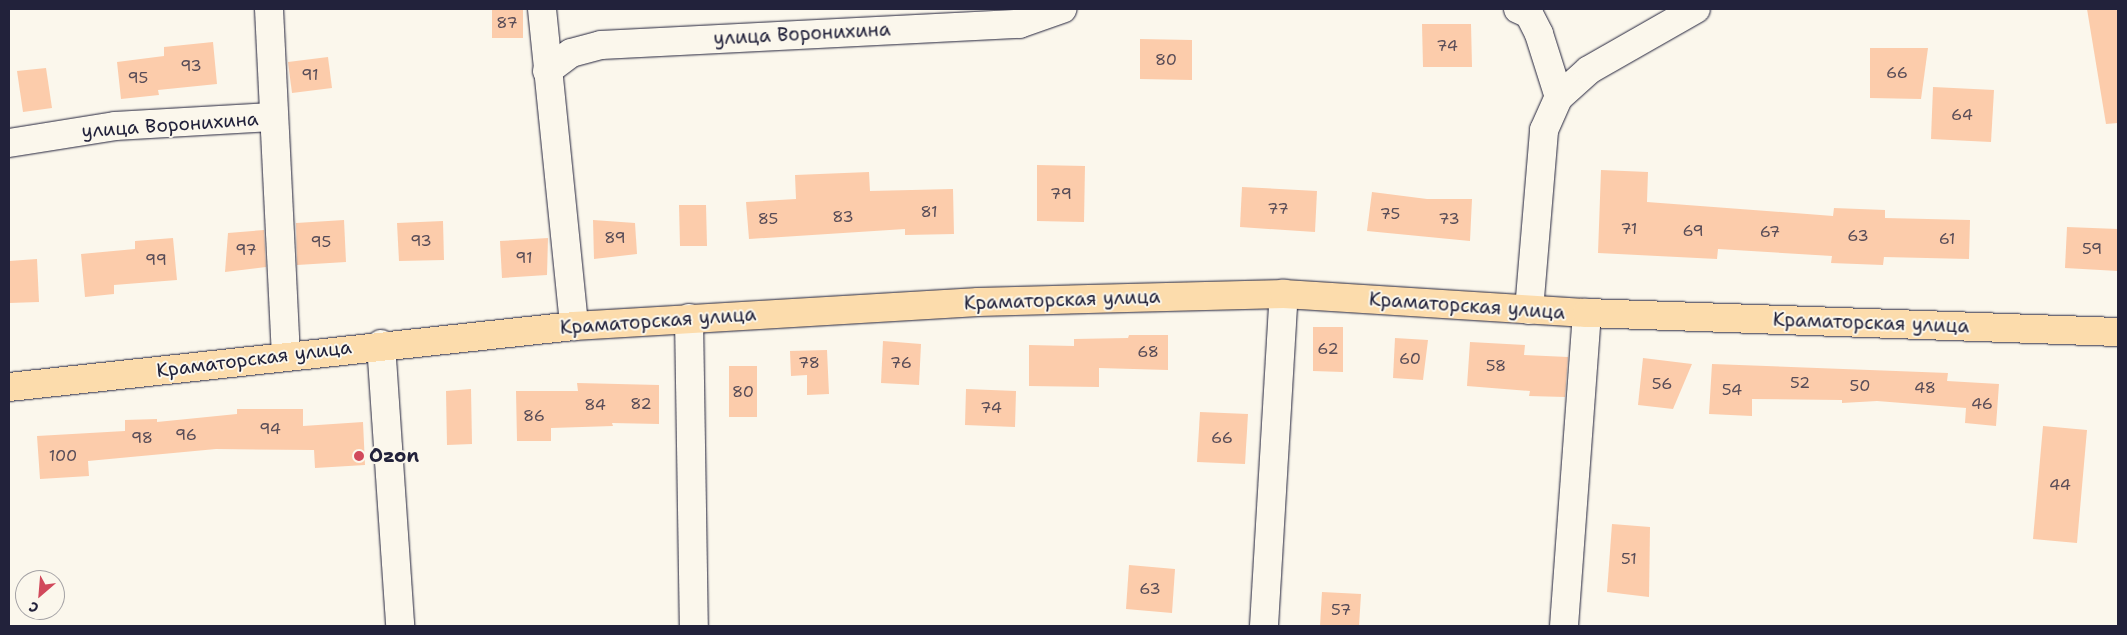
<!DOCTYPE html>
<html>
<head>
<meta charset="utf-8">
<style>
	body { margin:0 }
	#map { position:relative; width:2127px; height:635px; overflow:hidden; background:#fbf7ec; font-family:"Shantell Sans",sans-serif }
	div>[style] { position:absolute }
	.building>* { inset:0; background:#fcccab }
	.roads { filter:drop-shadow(0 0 1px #22223b) drop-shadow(0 0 1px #22223b) }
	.minor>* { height:28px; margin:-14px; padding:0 14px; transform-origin:14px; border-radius:14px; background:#fbf7ec }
	.major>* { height:28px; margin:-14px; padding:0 14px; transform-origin:14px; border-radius:14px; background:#fcdcac }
	.dots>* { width:14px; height:14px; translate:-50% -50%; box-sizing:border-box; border:2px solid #fbf7ec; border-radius:50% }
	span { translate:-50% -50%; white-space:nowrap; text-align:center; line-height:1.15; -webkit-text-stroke:4px #fbf7ec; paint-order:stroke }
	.number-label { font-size:16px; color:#584c57 }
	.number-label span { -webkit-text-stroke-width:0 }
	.street-label { font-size:19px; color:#22223b }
	.poi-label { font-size:19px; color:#22223b; font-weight:700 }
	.left { translate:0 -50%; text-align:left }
	.frame { position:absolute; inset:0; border:10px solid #22223b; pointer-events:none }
	.north { position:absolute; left:15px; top:570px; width:50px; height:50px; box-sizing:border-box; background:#fbf7ec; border:1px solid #a4a2a5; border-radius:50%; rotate:207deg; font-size:14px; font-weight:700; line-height:20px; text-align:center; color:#22223b }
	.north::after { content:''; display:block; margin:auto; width:18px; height:22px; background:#d1495b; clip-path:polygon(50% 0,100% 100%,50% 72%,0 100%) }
</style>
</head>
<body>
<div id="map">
	<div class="building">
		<div style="clip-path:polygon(492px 9px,523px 9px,523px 38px,492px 38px)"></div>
		<div style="clip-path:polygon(2087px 9px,2118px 9px,2118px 123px,2106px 124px)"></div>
		<div style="clip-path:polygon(1422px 24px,1471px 24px,1472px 67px,1423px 67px)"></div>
		<div style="clip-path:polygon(1140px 39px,1192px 40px,1192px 80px,1140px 79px)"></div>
		<div style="clip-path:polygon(213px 42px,217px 84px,158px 90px,159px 95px,121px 99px,117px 62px,164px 56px,164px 47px)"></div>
		<div style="clip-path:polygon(1870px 48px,1928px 48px,1921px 99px,1870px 98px)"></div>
		<div style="clip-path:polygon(328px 57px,332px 88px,292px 93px,288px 62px)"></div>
		<div style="clip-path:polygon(46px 68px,52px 108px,23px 112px,17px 71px)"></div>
		<div style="clip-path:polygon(1933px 87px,1994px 90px,1991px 142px,1931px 139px)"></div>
		<div style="clip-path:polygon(1037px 165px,1085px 166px,1084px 222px,1037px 221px)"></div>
		<div style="clip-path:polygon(1601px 170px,1648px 172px,1647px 202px,1833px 216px,1834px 208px,1885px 210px,1885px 218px,1970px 220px,1969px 259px,1884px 257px,1883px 265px,1831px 263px,1832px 256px,1718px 249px,1717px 259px,1598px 253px)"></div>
		<div style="clip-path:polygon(869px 172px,870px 191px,953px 189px,954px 234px,905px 235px,905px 229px,749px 239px,746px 202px,796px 199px,795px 175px)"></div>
		<div style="clip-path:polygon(1242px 187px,1317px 191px,1315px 232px,1240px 227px)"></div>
		<div style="clip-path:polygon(1372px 192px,1427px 199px,1472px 199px,1470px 241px,1367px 231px)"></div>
		<div style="clip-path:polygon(679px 205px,706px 205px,707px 246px,680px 246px)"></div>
		<div style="clip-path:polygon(344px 220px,346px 262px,297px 265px,296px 223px)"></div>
		<div style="clip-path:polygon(593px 220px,635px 223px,637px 254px,594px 259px)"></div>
		<div style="clip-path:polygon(443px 221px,444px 260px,399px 261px,397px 223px)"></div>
		<div style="clip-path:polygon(2067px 227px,2118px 229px,2118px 271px,2065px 268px)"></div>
		<div style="clip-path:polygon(264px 230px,266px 267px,225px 272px,228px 233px)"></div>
		<div style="clip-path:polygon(173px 238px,177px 280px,114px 285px,114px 294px,85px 297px,81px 254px,135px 249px,135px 241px)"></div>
		<div style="clip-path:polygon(548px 238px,547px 275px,502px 278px,500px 241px)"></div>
		<div style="clip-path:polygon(37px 259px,39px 302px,9px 303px,9px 261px)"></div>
		<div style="clip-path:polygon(1313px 327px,1343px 327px,1343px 372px,1313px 371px)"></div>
		<div style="clip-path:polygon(1129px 335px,1168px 335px,1168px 370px,1099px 368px,1099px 387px,1029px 386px,1029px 345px,1074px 346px,1074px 339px,1128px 338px)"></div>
		<div style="clip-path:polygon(1395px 338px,1428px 340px,1423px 380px,1393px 378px)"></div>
		<div style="clip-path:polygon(883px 341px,921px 344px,919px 385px,881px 383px)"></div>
		<div style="clip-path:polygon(1470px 342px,1525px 345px,1524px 355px,1568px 357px,1565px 397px,1529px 396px,1530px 391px,1467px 386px)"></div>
		<div style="clip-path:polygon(827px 350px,829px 394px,807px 395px,807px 375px,791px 376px,790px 351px)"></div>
		<div style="clip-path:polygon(1643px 358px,1692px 364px,1673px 409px,1638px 405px)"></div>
		<div style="clip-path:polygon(1712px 364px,1948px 373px,1947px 381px,1999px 384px,1996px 426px,1965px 423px,1966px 408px,1877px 401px,1842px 403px,1842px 400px,1752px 399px,1752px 416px,1709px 414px)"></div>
		<div style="clip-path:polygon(729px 366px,757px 366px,757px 417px,729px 417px)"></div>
		<div style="clip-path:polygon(577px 383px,659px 385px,659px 424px,612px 423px,613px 426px,551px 428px,551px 441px,517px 441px,516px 391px,578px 391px)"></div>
		<div style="clip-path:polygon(471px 389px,472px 444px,447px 445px,446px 391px)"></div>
		<div style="clip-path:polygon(966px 389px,1016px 391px,1015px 427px,965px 425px)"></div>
		<div style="clip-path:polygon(237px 409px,303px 409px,303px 426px,363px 422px,365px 465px,315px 468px,314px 450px,216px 449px,88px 461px,89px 476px,40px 479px,37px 436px,125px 431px,125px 420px,157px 419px,157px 422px,237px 414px)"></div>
		<div style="clip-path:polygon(1200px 412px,1248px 414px,1245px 464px,1197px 462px)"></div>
		<div style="clip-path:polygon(2043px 426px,2087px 430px,2077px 543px,2033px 539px)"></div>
		<div style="clip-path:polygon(1612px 524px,1650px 527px,1649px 597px,1607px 592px)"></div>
		<div style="clip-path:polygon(1129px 565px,1175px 569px,1172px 613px,1126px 609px)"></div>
		<div style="clip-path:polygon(1322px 592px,1361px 594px,1359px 626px,1320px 626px)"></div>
	</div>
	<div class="roads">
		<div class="minor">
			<div style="left:269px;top:9px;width:348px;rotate:87.2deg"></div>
			<div style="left:542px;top:9px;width:319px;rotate:84.2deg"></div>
			<div style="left:1518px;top:9px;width:12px;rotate:24deg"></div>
			<div style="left:1529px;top:14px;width:22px;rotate:63deg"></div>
			<div style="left:1539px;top:34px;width:66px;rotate:72.4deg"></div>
			<div style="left:547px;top:71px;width:30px;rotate:-37deg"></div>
			<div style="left:571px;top:53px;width:31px;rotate:-15deg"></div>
			<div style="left:601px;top:45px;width:419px;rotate:-2.9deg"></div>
			<div style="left:1019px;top:24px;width:46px;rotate:-19.2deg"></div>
			<div style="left:9px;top:143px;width:107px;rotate:-9.1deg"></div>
			<div style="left:115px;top:126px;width:157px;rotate:-3.3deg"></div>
			<div style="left:1529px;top:310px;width:181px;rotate:-85.2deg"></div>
			<div style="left:1544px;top:130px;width:36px;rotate:-66deg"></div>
			<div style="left:1559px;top:97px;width:40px;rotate:-42deg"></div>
			<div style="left:1589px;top:70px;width:123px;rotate:-29.7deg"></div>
			<div style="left:689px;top:318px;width:308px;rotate:89.1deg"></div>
			<div style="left:381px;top:344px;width:283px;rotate:86.1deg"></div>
			<div style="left:1264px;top:626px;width:333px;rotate:-86.6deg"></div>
			<div style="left:1564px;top:626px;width:314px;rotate:-85.8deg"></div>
		</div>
		<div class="major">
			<div style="left:9px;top:387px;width:568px;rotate:-6.16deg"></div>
			<div style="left:574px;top:326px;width:405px;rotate:-3.4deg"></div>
			<div style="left:978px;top:302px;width:306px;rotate:-1.5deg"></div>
			<div style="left:1284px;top:294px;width:304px;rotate:3.6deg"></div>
			<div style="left:1587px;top:313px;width:531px;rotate:2.05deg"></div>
		</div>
	</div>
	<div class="dots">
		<div style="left:359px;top:456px;background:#d1495b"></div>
	</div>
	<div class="number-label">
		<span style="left:507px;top:23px">87</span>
		<span style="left:1447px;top:46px">74</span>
		<span style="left:1166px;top:60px">80</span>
		<span style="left:191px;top:66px">93</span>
		<span style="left:1897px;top:73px">66</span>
		<span style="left:310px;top:75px">91</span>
		<span style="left:138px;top:78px">95</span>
		<span style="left:1962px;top:115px">64</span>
		<span style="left:1061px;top:194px">79</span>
		<span style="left:1278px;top:209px">77</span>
		<span style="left:929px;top:212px">81</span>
		<span style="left:1390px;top:214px">75</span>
		<span style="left:843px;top:217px">83</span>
		<span style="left:768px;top:219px">85</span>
		<span style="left:1449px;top:219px">73</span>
		<span style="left:1629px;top:229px">71</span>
		<span style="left:1693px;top:231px">69</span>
		<span style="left:1770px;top:232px">67</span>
		<span style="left:1858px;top:236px">63</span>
		<span style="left:615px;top:238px">89</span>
		<span style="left:1947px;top:239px">61</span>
		<span style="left:421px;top:241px">93</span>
		<span style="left:321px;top:242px">95</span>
		<span style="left:2092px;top:249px">59</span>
		<span style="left:246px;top:250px">97</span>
		<span style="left:524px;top:258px">91</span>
		<span style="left:156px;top:260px">99</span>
		<span style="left:1328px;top:349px">62</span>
		<span style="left:1148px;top:352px">68</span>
		<span style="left:1410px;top:359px">60</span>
		<span style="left:809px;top:363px">78</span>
		<span style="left:901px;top:363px">76</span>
		<span style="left:1496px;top:366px">58</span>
		<span style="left:1800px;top:383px">52</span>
		<span style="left:1662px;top:384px">56</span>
		<span style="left:1860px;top:386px">50</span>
		<span style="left:1925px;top:388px">48</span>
		<span style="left:1732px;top:390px">54</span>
		<span style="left:743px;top:392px">80</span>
		<span style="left:641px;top:404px">82</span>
		<span style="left:1982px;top:404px">46</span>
		<span style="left:595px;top:405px">84</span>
		<span style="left:991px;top:408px">74</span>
		<span style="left:534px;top:416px">86</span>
		<span style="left:270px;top:429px">94</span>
		<span style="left:186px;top:435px">96</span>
		<span style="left:142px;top:438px">98</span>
		<span style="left:1222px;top:438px">66</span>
		<span style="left:63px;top:456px">100</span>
		<span style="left:2060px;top:485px">44</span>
		<span style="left:1629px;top:559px">51</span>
		<span style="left:1150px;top:589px">63</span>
		<span style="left:1341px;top:610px">57</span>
	</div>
	<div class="street-label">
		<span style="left:802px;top:34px;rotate:-3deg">улица Воронихина</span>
		<span style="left:170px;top:125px;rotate:-4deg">улица Воронихина</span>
		<span style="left:1062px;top:300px;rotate:-2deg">Краматорская улица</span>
		<span style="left:1467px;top:306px;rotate:4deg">Краматорская улица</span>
		<span style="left:658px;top:321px;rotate:-4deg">Краматорская улица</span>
		<span style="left:1871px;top:323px;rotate:2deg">Краматорская улица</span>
		<span style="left:254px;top:359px;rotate:-7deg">Краматорская улица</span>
	</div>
	<div class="poi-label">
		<span class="left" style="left:369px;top:456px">Ozon</span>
	</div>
	<div class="frame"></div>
	<div class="north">С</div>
</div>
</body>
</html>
